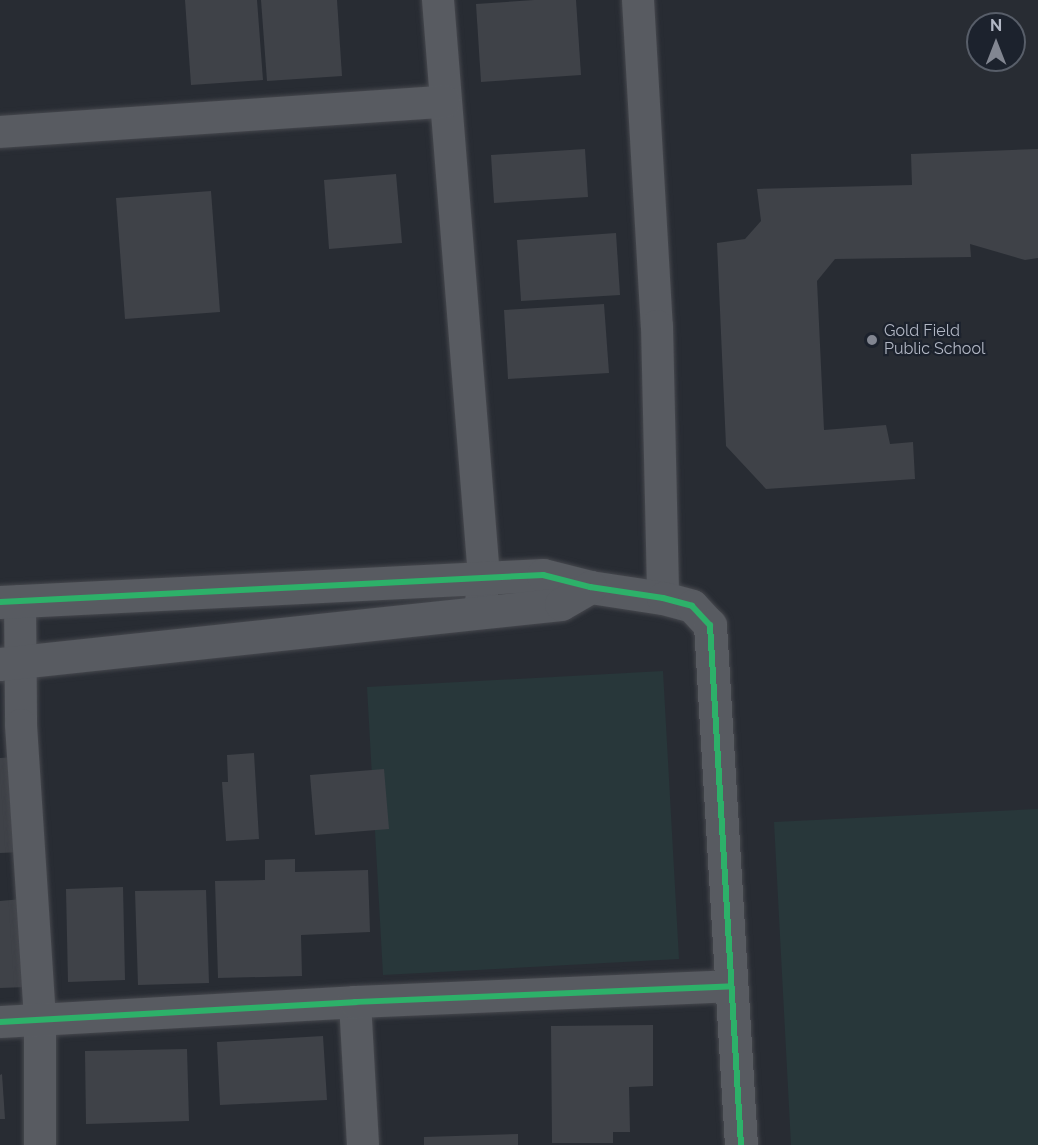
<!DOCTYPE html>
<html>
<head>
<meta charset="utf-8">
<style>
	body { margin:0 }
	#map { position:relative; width:1038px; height:1145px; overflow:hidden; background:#282c33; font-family:Raleway,sans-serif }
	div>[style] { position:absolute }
	.green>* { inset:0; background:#28373a }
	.building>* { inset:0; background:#3f4248 }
	.roads { filter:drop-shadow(0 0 2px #46484e) drop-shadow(0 0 2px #46484e) }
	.minor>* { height:32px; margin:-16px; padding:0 16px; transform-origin:16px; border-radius:16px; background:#585b61 }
	.tertiary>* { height:33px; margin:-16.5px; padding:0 16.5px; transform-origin:16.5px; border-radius:16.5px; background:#585b61 }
	.cycleway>* { height:6px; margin:-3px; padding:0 3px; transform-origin:3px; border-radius:3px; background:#2db169 }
	.dots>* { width:16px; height:16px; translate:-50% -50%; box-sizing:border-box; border:3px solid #1c222d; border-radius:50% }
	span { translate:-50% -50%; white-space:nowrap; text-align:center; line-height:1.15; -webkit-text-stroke:4.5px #1c222d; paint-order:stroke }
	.poi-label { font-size:16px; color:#b2b7c4 }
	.left { translate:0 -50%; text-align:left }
	.north { position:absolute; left:966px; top:12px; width:60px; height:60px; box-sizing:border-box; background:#1c222d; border:2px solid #585e69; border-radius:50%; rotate:0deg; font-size:16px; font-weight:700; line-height:24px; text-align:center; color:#b2b7c4 }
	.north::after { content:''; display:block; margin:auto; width:21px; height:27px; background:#828691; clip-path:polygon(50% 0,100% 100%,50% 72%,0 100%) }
</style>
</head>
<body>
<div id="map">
	<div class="green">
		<div style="clip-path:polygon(663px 671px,679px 959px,383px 975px,367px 687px)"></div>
		<div style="clip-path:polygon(1038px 809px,1038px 1145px,791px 1145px,774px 822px)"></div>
	</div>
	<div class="building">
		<div style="clip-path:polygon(185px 0,257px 0,263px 80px,191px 85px)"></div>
		<div style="clip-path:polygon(261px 0,337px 0,342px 76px,267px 81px)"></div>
		<div style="clip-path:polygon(534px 0,576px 0,581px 75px,481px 82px,476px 4px)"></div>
		<div style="clip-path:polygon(585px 149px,588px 197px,494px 203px,491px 155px)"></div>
		<div style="clip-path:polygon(1038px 149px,1038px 258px,1025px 260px,970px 244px,971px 257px,835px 259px,817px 281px,824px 430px,886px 425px,890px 444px,913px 442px,915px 479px,766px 489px,726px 446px,717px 243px,745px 239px,761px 221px,757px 189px,912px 185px,911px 154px)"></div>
		<div style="clip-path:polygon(396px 174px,402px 243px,329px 249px,324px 180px)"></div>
		<div style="clip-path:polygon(211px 191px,220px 312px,125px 319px,116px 198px)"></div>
		<div style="clip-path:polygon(616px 233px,620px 295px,521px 301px,517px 240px)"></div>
		<div style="clip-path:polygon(604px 304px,609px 373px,508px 379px,504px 310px)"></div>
		<div style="clip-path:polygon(254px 753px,259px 839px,226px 841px,222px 782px,228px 782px,227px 755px)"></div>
		<div style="clip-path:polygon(16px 757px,22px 852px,0 853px,0 758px)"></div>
		<div style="clip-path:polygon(384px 769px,389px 829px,315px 835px,310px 775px)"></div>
		<div style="clip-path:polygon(295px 859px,295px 872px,368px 870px,370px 932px,301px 935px,302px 976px,218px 978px,215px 881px,265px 880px,265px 860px)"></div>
		<div style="clip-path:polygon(123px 887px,125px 980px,68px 982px,66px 889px)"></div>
		<div style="clip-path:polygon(206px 890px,209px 983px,138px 985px,135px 891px)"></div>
		<div style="clip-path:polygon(22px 899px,27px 987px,0 988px,0 901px)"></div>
		<div style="clip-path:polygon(653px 1025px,653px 1086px,629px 1087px,630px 1132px,613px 1132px,613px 1143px,552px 1143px,551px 1026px)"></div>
		<div style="clip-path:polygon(323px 1036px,327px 1100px,220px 1105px,217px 1042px)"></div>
		<div style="clip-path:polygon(187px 1049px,189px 1121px,86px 1124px,85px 1051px)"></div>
		<div style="clip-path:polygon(2px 1074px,5px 1119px,0 1119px,0 1075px)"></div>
		<div style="clip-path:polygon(518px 1134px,518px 1145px,424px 1145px,424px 1137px)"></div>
	</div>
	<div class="roads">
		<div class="minor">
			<div style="left:438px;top:0;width:579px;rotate:85.44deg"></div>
			<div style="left:484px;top:577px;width:35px;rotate:97deg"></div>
			<div style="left:638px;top:0;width:327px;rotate:86.7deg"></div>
			<div style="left:657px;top:326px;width:272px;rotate:88.7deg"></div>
			<div style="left:0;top:132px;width:446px;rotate:-3.9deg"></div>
			<div style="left:20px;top:601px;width:124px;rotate:89.5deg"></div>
			<div style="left:21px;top:725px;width:295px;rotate:86.3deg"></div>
			<div style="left:40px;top:1019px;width:126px;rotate:90deg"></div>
			<div style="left:355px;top:1002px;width:143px;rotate:86.8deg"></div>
			<div style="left:0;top:1022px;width:356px;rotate:-3.2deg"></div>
			<div style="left:355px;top:1002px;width:376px;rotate:-2.4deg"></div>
		</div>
		<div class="tertiary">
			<div style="left:0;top:602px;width:544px;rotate:-2.85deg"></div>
			<div style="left:543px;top:575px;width:49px;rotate:14.3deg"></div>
			<div style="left:590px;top:587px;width:74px;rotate:8.6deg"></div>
			<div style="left:663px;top:598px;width:30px;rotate:15deg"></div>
			<div style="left:692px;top:606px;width:26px;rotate:47deg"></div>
			<div style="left:710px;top:625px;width:521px;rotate:86.59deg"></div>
			<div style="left:0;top:664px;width:564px;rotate:-6.1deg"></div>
			<div style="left:561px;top:604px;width:34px;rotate:-30deg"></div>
		</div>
	</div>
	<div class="cycleway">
		<div style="left:0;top:602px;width:544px;rotate:-2.85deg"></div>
		<div style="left:543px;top:575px;width:49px;rotate:14.3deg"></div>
		<div style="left:590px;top:587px;width:74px;rotate:8.6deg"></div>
		<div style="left:663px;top:598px;width:30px;rotate:15deg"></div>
		<div style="left:692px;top:606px;width:26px;rotate:47deg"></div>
		<div style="left:710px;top:625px;width:521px;rotate:86.59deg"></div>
		<div style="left:0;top:1022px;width:356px;rotate:-3.2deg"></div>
		<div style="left:355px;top:1002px;width:376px;rotate:-2.4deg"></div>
	</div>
	<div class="dots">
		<div style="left:872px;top:340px;background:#828691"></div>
	</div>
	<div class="poi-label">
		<span class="left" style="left:884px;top:340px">Gold Field<br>Public School</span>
	</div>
	<div class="north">N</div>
</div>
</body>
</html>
